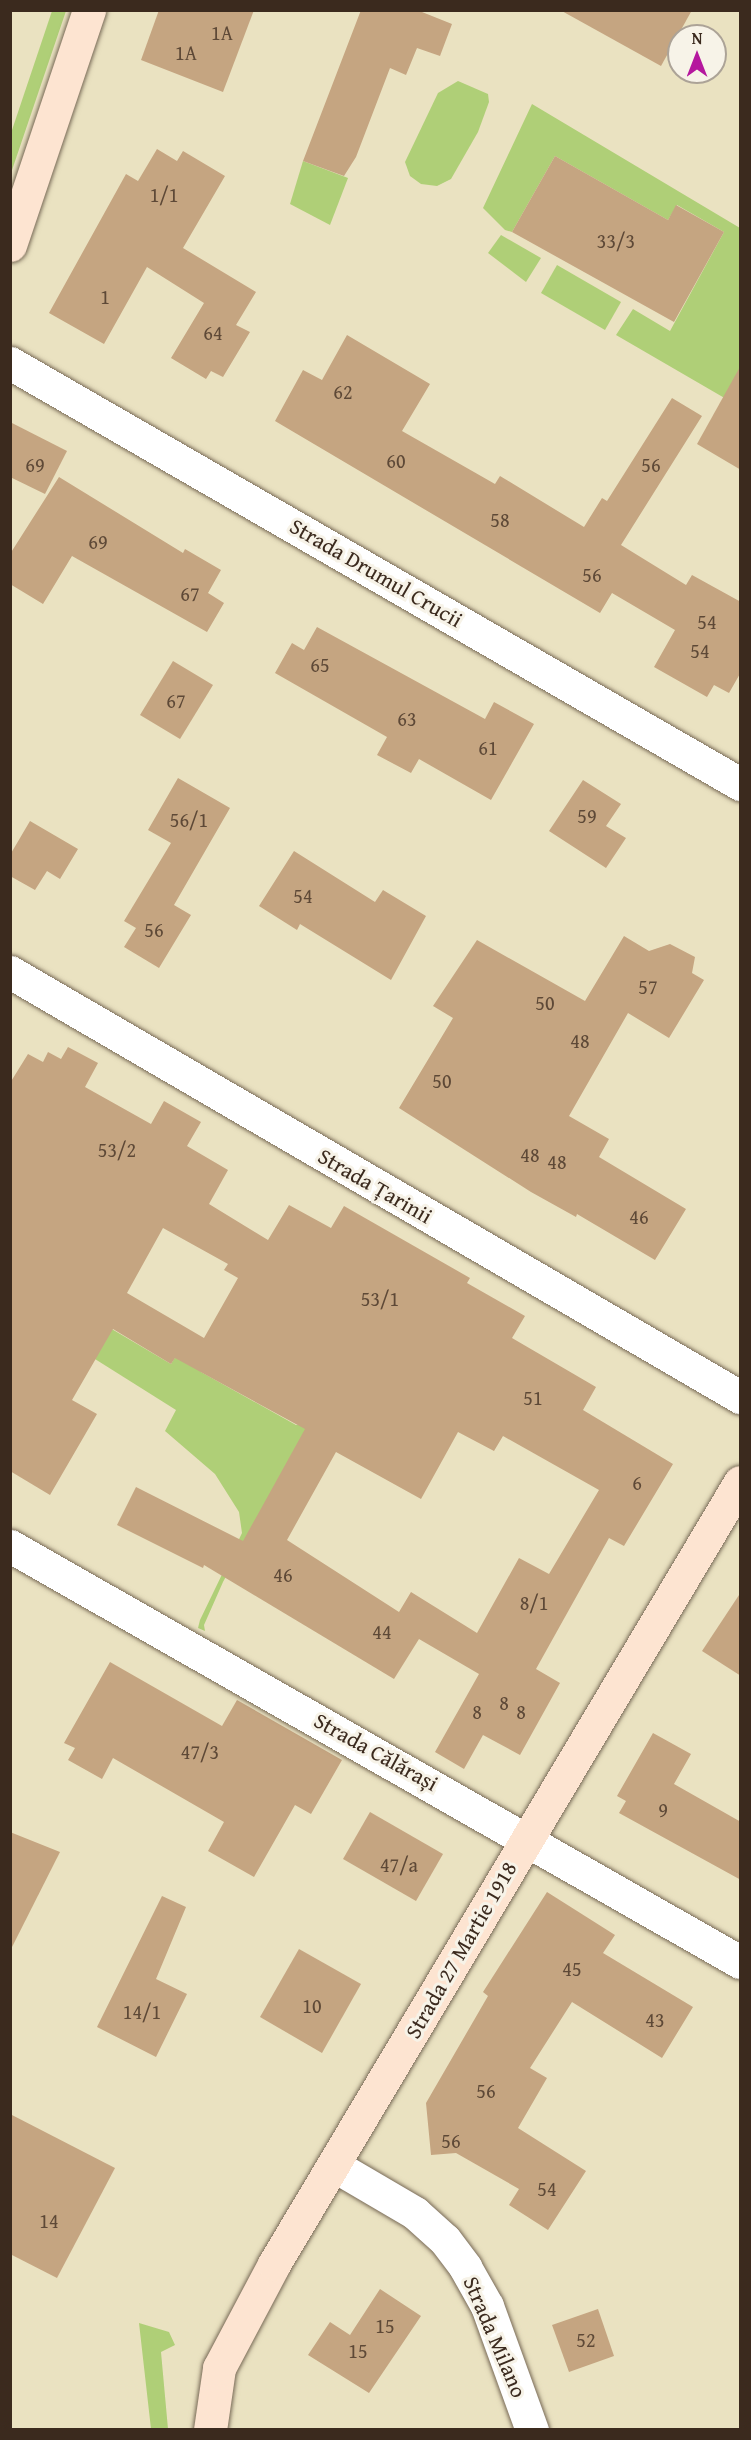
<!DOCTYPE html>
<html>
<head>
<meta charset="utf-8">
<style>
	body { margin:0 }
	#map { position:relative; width:751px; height:2440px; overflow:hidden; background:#eae2c1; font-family:"Gentium Book Plus",serif }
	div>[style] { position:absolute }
	.green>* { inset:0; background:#afcf77 }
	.building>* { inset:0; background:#c5a581 }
	.roads { filter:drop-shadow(0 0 2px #786a57) drop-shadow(0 0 2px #786a57) }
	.minor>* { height:33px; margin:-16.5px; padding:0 16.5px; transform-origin:16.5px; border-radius:16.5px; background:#fff }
	.secondary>* { height:33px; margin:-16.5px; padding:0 16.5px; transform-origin:16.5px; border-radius:16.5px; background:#fde4d1 }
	span { translate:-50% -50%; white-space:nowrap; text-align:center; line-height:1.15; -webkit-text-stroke:6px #f7f3e8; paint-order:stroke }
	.number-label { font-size:20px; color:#5e4937 }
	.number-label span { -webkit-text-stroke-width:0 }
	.street-label { font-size:22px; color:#3b2a1e }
	.frame { position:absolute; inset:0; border:12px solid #3b2a1e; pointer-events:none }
	.north { position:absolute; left:667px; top:24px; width:60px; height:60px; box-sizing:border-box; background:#f7f3e8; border:2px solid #aca397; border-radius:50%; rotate:0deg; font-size:16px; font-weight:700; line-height:24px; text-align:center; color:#3b2a1e }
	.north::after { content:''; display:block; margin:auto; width:21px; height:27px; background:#b5179e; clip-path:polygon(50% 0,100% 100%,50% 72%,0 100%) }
</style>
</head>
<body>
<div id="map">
	<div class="green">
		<div style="clip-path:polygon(52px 11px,66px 11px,11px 173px,11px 133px)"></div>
		<div style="clip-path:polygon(458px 81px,488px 94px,489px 102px,478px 132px,451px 179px,437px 186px,421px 184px,410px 176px,405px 162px,438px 93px)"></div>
		<div style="clip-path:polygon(532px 104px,740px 228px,740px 407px,616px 335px,633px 309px,670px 331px,724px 232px,677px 205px,668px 220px,555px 156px,512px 232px,505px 230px,483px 208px)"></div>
		<div style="clip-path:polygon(303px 161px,348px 178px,330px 225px,290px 204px)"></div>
		<div style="clip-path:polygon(501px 235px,541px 258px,526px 282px,488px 253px)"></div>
		<div style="clip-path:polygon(557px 265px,621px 302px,605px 330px,541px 293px)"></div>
		<div style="clip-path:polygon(10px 1269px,171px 1364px,185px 1341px,201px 1372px,296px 1425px,321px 1423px,287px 1463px,223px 1582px,204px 1625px,205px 1631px,198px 1628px,200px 1620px,242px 1533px,239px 1512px,215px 1474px,165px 1431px,176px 1410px,60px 1337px)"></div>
		<div style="clip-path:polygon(139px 2323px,169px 2332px,175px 2345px,161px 2352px,168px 2429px,151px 2429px)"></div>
	</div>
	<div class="building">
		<div style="clip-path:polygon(159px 10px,254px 10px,223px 92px,141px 60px)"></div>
		<div style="clip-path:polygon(361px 10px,417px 10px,452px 24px,440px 56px,417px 48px,406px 75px,390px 68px,356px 157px,344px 176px,303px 161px)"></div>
		<div style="clip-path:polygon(560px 10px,692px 10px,661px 66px)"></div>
		<div style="clip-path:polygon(157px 149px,177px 161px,183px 151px,225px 176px,183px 248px,256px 292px,236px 325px,250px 332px,223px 377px,211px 371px,206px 379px,171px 358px,204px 303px,147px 267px,104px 344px,49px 313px,126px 174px,138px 181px)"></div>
		<div style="clip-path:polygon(555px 156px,668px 220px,676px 205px,724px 232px,674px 322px,512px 232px)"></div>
		<div style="clip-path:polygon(347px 335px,430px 384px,402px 431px,495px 484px,500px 476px,584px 527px,602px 498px,607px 501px,672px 398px,702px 416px,621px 545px,686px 585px,692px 575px,741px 602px,741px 672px,729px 693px,714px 685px,707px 697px,654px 667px,675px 630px,612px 593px,600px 613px,275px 421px,303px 370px,322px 380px)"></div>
		<div style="clip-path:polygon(741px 365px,741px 470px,697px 444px)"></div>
		<div style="clip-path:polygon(10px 422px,67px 451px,45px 494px,10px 477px)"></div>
		<div style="clip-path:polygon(59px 477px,183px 553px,185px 549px,221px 570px,208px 593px,224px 603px,207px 632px,72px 556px,43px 604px,10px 584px,10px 554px)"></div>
		<div style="clip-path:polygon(317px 627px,485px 719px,494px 702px,534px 724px,491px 800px,419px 759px,411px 773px,377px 755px,387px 737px,275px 673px,292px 643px,304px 650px)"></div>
		<div style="clip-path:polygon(173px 661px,213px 685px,180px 739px,140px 715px)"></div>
		<div style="clip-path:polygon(178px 778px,230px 808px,174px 905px,191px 915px,159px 968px,124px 947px,136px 928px,124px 921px,171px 843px,148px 830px)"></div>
		<div style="clip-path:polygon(583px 780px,621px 804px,606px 826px,626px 838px,606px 868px,549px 831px)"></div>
		<div style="clip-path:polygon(30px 821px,78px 849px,60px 879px,47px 871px,35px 890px,10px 876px,10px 855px)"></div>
		<div style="clip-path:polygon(294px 851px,375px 902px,383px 890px,426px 916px,391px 980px,300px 924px,297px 930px,259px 906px)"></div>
		<div style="clip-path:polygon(624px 936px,649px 951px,670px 944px,695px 957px,692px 973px,704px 980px,669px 1038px,628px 1013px,569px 1116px,609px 1139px,599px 1157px,686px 1209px,655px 1260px,577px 1214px,576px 1217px,531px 1192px,399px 1108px,453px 1018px,433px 1006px,477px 940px,585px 1001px)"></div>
		<div style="clip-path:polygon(evenodd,68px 1047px,98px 1063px,85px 1087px,151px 1124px,164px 1101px,201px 1122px,187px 1146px,228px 1170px,209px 1204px,268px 1240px,289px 1205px,331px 1228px,344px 1206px,470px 1278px,467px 1283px,525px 1316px,512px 1338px,596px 1387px,583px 1410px,673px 1464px,624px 1546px,609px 1538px,536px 1669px,560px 1683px,520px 1755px,483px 1735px,464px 1769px,435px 1752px,479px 1674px,419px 1639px,394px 1679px,204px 1565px,203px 1568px,117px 1525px,136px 1487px,243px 1541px,305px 1429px,175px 1358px,171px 1364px,113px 1329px,72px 1400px,97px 1414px,50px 1495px,10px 1471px,10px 1083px,28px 1054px,43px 1062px,48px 1052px,61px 1059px,68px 1047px,163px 1228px,228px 1264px,224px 1270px,238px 1278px,204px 1338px,127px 1293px,163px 1228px,68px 1047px,458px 1432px,494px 1451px,503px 1436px,599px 1490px,549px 1574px,519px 1558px,477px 1633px,411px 1592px,399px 1612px,287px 1540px,336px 1452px,421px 1499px,458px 1432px)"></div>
		<div style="clip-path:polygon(741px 1592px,741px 1676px,702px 1651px)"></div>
		<div style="clip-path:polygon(110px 1662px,222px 1726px,237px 1700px,342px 1760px,311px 1814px,295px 1805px,254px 1877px,208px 1851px,224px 1822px,113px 1758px,102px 1779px,68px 1760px,75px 1748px,64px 1743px)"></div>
		<div style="clip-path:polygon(653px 1733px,691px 1754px,674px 1784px,741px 1822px,741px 1880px,619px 1813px,626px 1801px,617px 1796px)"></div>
		<div style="clip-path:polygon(370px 1812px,443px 1854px,416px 1901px,343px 1859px)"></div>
		<div style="clip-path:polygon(10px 1832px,60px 1852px,10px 1951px)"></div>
		<div style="clip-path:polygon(547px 1892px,615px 1935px,603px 1953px,693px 2007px,662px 2058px,572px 2002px,530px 2068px,547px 2078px,518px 2128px,586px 2171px,548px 2230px,509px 2205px,519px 2189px,456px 2153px,431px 2155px,426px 2103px,488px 1996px,483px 1992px)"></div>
		<div style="clip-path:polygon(162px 1896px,186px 1907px,156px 1979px,187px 1994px,156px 2057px,97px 2027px)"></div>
		<div style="clip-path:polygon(299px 1949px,361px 1984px,322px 2053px,260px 2017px)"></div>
		<div style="clip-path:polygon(10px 2114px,115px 2168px,57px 2278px,10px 2254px)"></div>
		<div style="clip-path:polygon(380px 2289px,421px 2316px,369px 2393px,308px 2355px,330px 2322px,350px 2335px)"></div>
		<div style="clip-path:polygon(598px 2309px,614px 2356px,569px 2372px,552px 2325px)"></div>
	</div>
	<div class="roads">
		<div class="minor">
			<div style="left:10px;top:363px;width:843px;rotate:29.97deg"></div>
			<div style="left:10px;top:972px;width:845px;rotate:30.21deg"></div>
			<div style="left:10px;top:1546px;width:840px;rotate:29.68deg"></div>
			<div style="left:335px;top:2166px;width:93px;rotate:30.4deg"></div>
			<div style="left:415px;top:2213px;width:40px;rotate:42deg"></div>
			<div style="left:445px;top:2240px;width:34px;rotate:53deg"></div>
			<div style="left:465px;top:2267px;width:45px;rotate:60.6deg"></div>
			<div style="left:487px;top:2306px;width:132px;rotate:70.1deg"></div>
		</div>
		<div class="secondary">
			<div style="left:10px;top:245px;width:248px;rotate:-71.4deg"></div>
			<div style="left:210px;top:2430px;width:63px;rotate:-81.7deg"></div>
			<div style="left:219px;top:2368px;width:118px;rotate:-62.1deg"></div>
			<div style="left:274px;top:2264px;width:910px;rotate:-59.21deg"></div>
		</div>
	</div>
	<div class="number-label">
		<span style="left:222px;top:32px">1A</span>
		<span style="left:186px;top:52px">1A</span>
		<span style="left:164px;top:194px">1/1</span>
		<span style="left:616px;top:240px">33/3</span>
		<span style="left:105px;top:296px">1</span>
		<span style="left:213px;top:332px">64</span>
		<span style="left:343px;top:391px">62</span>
		<span style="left:396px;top:460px">60</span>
		<span style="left:35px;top:464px">69</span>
		<span style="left:651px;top:464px">56</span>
		<span style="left:500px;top:519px">58</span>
		<span style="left:98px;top:541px">69</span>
		<span style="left:592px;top:574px">56</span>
		<span style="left:190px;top:593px">67</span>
		<span style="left:707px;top:621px">54</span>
		<span style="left:700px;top:650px">54</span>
		<span style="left:320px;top:664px">65</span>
		<span style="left:176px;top:700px">67</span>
		<span style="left:407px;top:718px">63</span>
		<span style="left:488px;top:747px">61</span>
		<span style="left:587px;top:815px">59</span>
		<span style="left:189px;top:819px">56/1</span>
		<span style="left:303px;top:895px">54</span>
		<span style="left:154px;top:929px">56</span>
		<span style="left:648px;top:986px">57</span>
		<span style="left:545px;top:1002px">50</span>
		<span style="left:580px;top:1040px">48</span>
		<span style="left:442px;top:1080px">50</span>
		<span style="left:117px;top:1149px">53/2</span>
		<span style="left:530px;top:1154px">48</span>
		<span style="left:557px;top:1161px">48</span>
		<span style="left:639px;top:1216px">46</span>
		<span style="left:380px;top:1298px">53/1</span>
		<span style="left:533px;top:1397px">51</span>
		<span style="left:637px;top:1482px">6</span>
		<span style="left:283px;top:1574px">46</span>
		<span style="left:534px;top:1602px">8/1</span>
		<span style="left:382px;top:1631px">44</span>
		<span style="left:504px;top:1702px">8</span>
		<span style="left:477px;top:1711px">8</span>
		<span style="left:521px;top:1711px">8</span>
		<span style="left:200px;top:1751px">47/3</span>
		<span style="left:663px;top:1809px">9</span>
		<span style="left:399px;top:1864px">47/a</span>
		<span style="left:572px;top:1968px">45</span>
		<span style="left:312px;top:2005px">10</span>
		<span style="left:142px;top:2011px">14/1</span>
		<span style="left:655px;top:2019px">43</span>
		<span style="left:486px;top:2090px">56</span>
		<span style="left:451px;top:2140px">56</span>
		<span style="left:547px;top:2188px">54</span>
		<span style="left:49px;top:2220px">14</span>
		<span style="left:385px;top:2325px">15</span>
		<span style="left:586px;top:2339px">52</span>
		<span style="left:358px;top:2350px">15</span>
	</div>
	<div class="street-label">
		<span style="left:376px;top:573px;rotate:30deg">Strada Drumul Crucii</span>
		<span style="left:375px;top:1186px;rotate:30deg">Strada Țarinii</span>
		<span style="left:376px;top:1752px;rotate:29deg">Strada Călărași</span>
		<span style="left:461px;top:1950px;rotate:-60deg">Strada 27 Martie 1918</span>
		<span style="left:495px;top:2337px;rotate:67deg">Strada Milano</span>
	</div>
	<div class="frame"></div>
	<div class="north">N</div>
</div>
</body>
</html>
